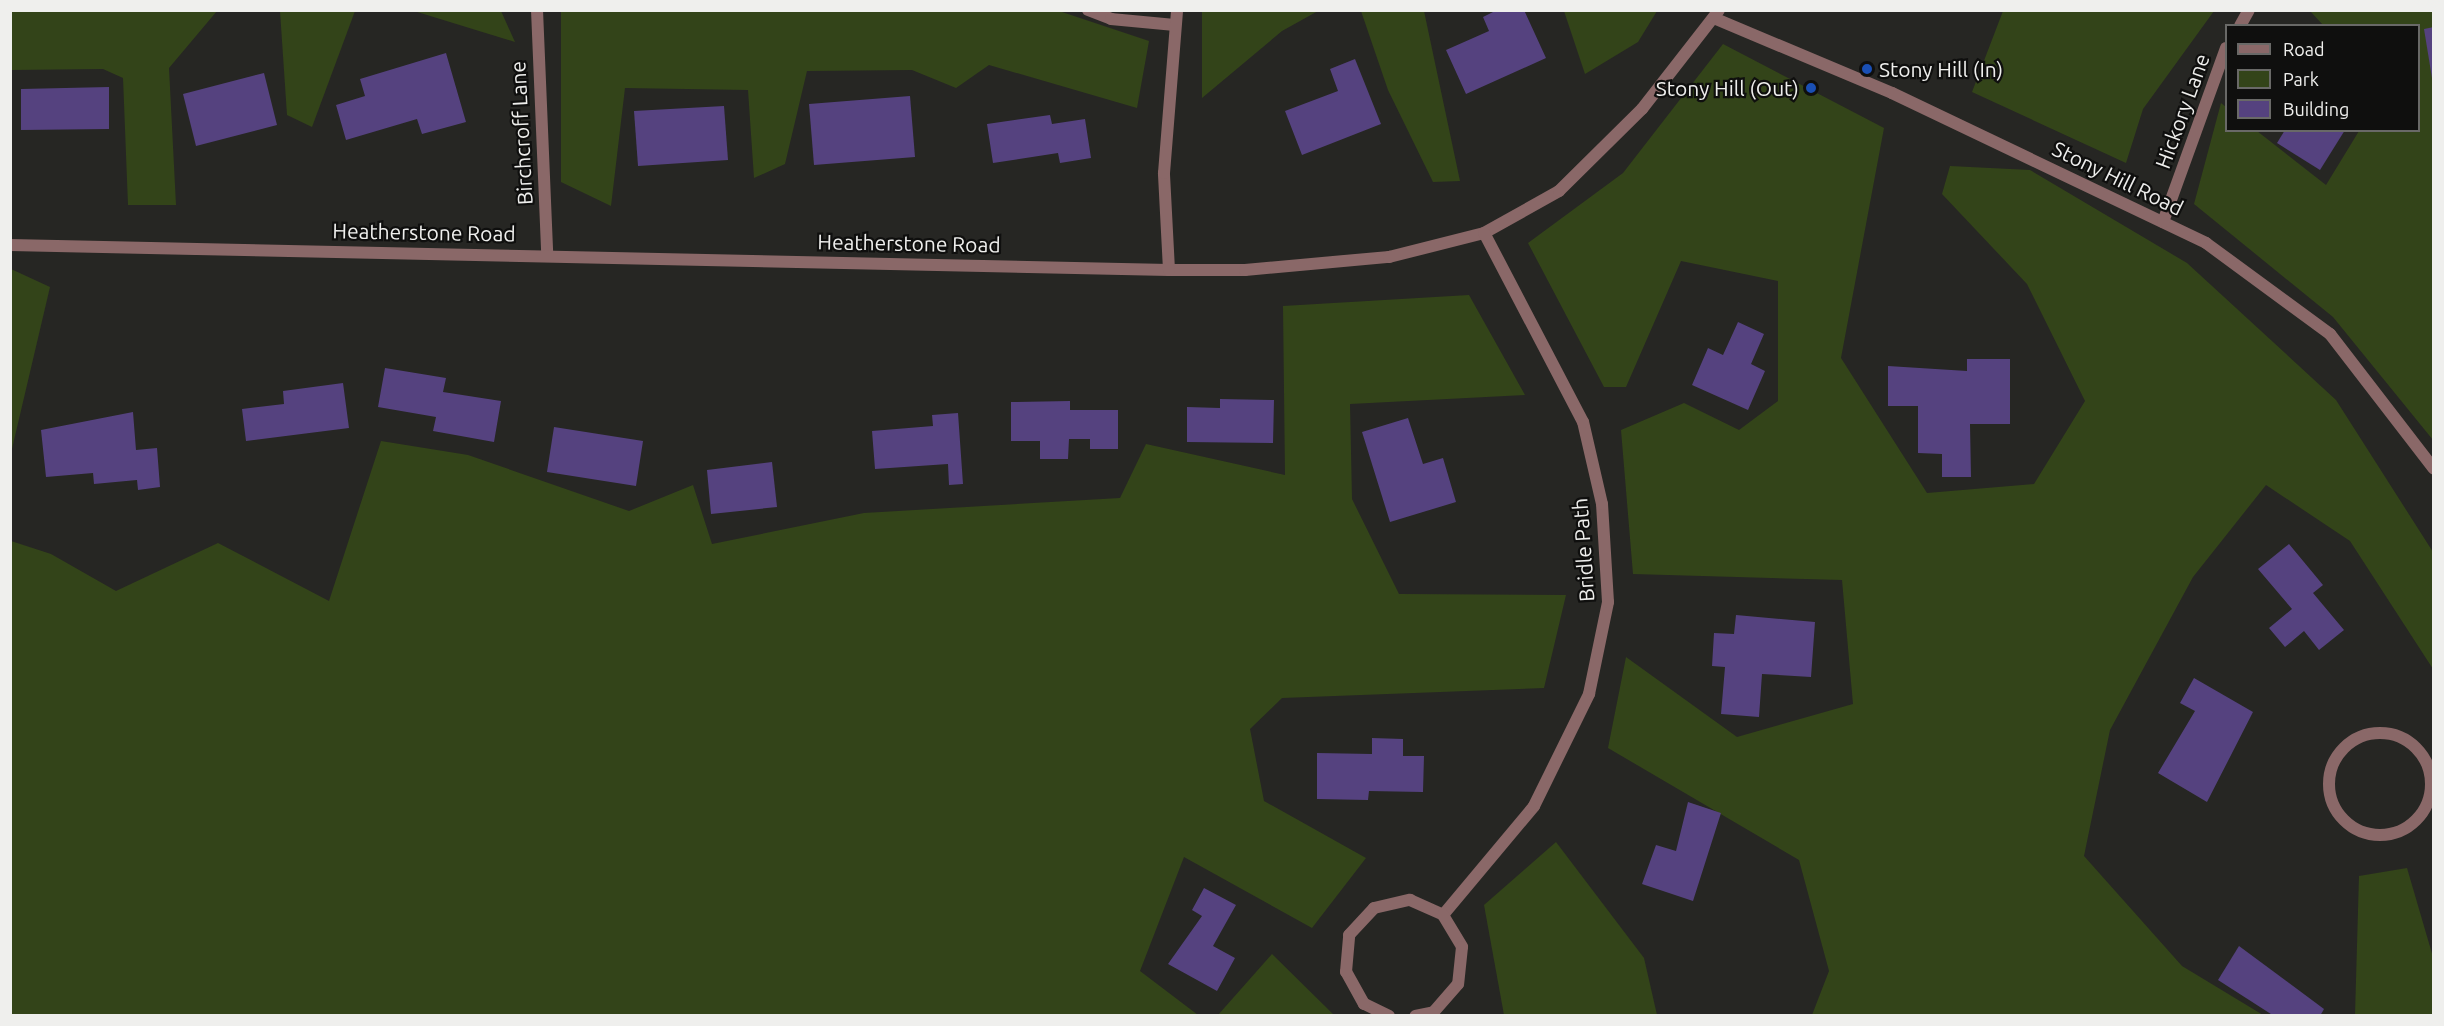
<!DOCTYPE html>
<html>
<head>
<meta charset="utf-8">
<style>
	body { margin:0 }
	#map { position:relative; width:2444px; height:1026px; overflow:hidden; background:#262623; font-family:Ubuntu,sans-serif }
	div>[style] { position:absolute }
	.green>* { inset:0; background:#334419 }
	.building>* { inset:0; background:#55427f }
	.street>* { height:12px; margin:-6px; padding:0 6px; transform-origin:6px; border-radius:6px; background:#8a6868 }
	.street>.ring { margin:-6px; padding:0; box-sizing:content-box; background:none; border:12px solid #8a6868; border-radius:50% }
	.dots>* { width:16px; height:16px; translate:-50% -50%; box-sizing:border-box; border:3px solid #0f0f0e; border-radius:50% }
	span { translate:-50% -50%; white-space:nowrap; text-align:center; line-height:1.15; -webkit-text-stroke:4.5px #0f0f0e; paint-order:stroke }
	.poi-label { font-size:21px; color:#efefed }
	.left { translate:0 -50%; text-align:left }
	.right { translate:-100% -50%; text-align:right }
	.street-label { font-size:21px; color:#efefed }
	.frame { position:absolute; inset:0; border:12px solid #efefed; pointer-events:none }
	.legend { position:absolute; left:2225px; top:24px; width:195px; height:108px; box-sizing:border-box; background:#0f0f0e; border:2px solid #696967; margin:0; padding:8px 10px; list-style:none; font-size:18px; color:#efefed }
	.legend li { display:flex; align-items:center; gap:12px; height:30px }
	.legend b { width:30px; border:2px solid #696967 }
</style>
</head>
<body>
<div id="map">
	<div class="green">
		<div style="clip-path:polygon(1056px 10px,1149px 41px,1137px 108px,989px 65px,956px 88px,912px 70px,807px 71px,785px 164px,754px 178px,748px 90px,625px 88px,611px 206px,561px 182px,561px 11px)"></div>
		<div style="clip-path:polygon(10px 11px,217px 11px,169px 68px,176px 205px,128px 205px,123px 78px,103px 69px,11px 70px)"></div>
		<div style="clip-path:polygon(280px 11px,355px 11px,312px 127px,287px 115px)"></div>
		<div style="clip-path:polygon(414px 11px,501px 11px,515px 42px)"></div>
		<div style="clip-path:polygon(1202px 11px,1202px 10px,1318px 11px,1282px 31px,1202px 98px)"></div>
		<div style="clip-path:polygon(1361px 11px,1424px 11px,1460px 181px,1433px 182px,1388px 90px)"></div>
		<div style="clip-path:polygon(1564px 11px,1564px 10px,1657px 11px,1638px 42px,1585px 74px)"></div>
		<div style="clip-path:polygon(2003px 11px,2003px 10px,2214px 11px,2143px 109px,2126px 163px,1972px 92px)"></div>
		<div style="clip-path:polygon(2310px 11px,2433px 11px,2433px 440px,2333px 317px,2194px 204px,2221px 103px,2226px 107px,2226px 130px,2257px 131px,2326px 185px,2359px 131px,2418px 130px,2418px 26px,2323px 25px)"></div>
		<div style="clip-path:polygon(1723px 44px,1884px 128px,1841px 358px,1927px 493px,2034px 484px,2085px 401px,2027px 284px,1942px 194px,1950px 166px,2030px 170px,2187px 263px,2336px 400px,2433px 552px,2433px 669px,2350px 541px,2266px 485px,2193px 577px,2110px 730px,2084px 856px,2182px 966px,2263px 1015px,1812px 1015px,1829px 971px,1799px 860px,1608px 748px,1626px 657px,1737px 737px,1853px 704px,1842px 580px,1633px 574px,1621px 430px,1684px 403px,1739px 430px,1778px 401px,1778px 281px,1681px 261px,1626px 387px,1604px 387px,1528px 243px,1623px 173px)"></div>
		<div style="clip-path:polygon(11px 269px,50px 287px,11px 453px)"></div>
		<div style="clip-path:polygon(1469px 295px,1525px 395px,1350px 404px,1352px 499px,1399px 594px,1566px 595px,1544px 688px,1282px 698px,1250px 729px,1264px 801px,1366px 858px,1312px 928px,1184px 857px,1140px 971px,1198px 1015px,11px 1015px,11px 541px,51px 554px,116px 591px,218px 543px,329px 601px,381px 441px,468px 455px,629px 511px,693px 485px,712px 544px,864px 513px,1120px 498px,1146px 444px,1285px 475px,1283px 306px)"></div>
		<div style="clip-path:polygon(1556px 842px,1644px 958px,1657px 1015px,1504px 1015px,1484px 905px)"></div>
		<div style="clip-path:polygon(2407px 868px,2433px 957px,2433px 1015px,2355px 1015px,2359px 876px)"></div>
		<div style="clip-path:polygon(1272px 954px,1334px 1015px,1218px 1015px)"></div>
	</div>
	<div class="building">
		<div style="clip-path:polygon(1497px 10px,1524px 10px,1546px 58px,1466px 94px,1446px 50px,1489px 31px,1483px 17px)"></div>
		<div style="clip-path:polygon(2434px 27px,2434px 78px,2432px 78px,2424px 29px)"></div>
		<div style="clip-path:polygon(446px 53px,466px 122px,422px 134px,417px 119px,346px 140px,336px 105px,365px 96px,360px 79px)"></div>
		<div style="clip-path:polygon(1355px 59px,1381px 124px,1302px 155px,1285px 111px,1338px 91px,1330px 69px)"></div>
		<div style="clip-path:polygon(264px 73px,277px 125px,196px 146px,183px 94px)"></div>
		<div style="clip-path:polygon(109px 87px,109px 129px,21px 130px,21px 89px)"></div>
		<div style="clip-path:polygon(910px 96px,915px 157px,814px 165px,809px 104px)"></div>
		<div style="clip-path:polygon(724px 106px,728px 160px,638px 166px,634px 111px)"></div>
		<div style="clip-path:polygon(1050px 115px,1052px 124px,1085px 119px,1091px 158px,1060px 163px,1058px 153px,993px 163px,987px 124px)"></div>
		<div style="clip-path:polygon(2285px 130px,2345px 130px,2320px 170px,2277px 143px)"></div>
		<div style="clip-path:polygon(1738px 322px,1764px 334px,1751px 364px,1765px 371px,1748px 410px,1692px 385px,1708px 348px,1723px 355px)"></div>
		<div style="clip-path:polygon(1967px 359px,2010px 359px,2010px 424px,1970px 424px,1971px 477px,1942px 477px,1942px 454px,1918px 453px,1918px 406px,1888px 406px,1888px 366px,1967px 371px)"></div>
		<div style="clip-path:polygon(385px 368px,446px 378px,443px 392px,501px 401px,494px 442px,433px 431px,436px 417px,378px 407px)"></div>
		<div style="clip-path:polygon(343px 383px,349px 428px,246px 441px,242px 409px,284px 404px,283px 391px)"></div>
		<div style="clip-path:polygon(1220px 399px,1274px 400px,1273px 443px,1187px 442px,1187px 407px,1220px 408px)"></div>
		<div style="clip-path:polygon(1070px 401px,1070px 410px,1118px 410px,1118px 449px,1090px 449px,1090px 439px,1069px 439px,1068px 459px,1040px 459px,1040px 441px,1011px 441px,1011px 402px)"></div>
		<div style="clip-path:polygon(133px 412px,136px 450px,157px 448px,160px 487px,138px 490px,137px 480px,94px 484px,93px 473px,46px 477px,41px 430px)"></div>
		<div style="clip-path:polygon(958px 413px,963px 484px,949px 485px,948px 464px,875px 469px,872px 431px,933px 426px,932px 415px)"></div>
		<div style="clip-path:polygon(1408px 418px,1423px 464px,1443px 458px,1456px 502px,1390px 522px,1362px 432px)"></div>
		<div style="clip-path:polygon(554px 427px,643px 441px,636px 486px,547px 472px)"></div>
		<div style="clip-path:polygon(772px 462px,777px 507px,711px 514px,707px 470px)"></div>
		<div style="clip-path:polygon(2289px 544px,2323px 585px,2313px 593px,2344px 630px,2319px 650px,2304px 631px,2285px 647px,2269px 628px,2292px 609px,2258px 569px)"></div>
		<div style="clip-path:polygon(1736px 615px,1815px 622px,1811px 677px,1762px 674px,1759px 717px,1721px 714px,1725px 667px,1712px 666px,1714px 633px,1734px 634px)"></div>
		<div style="clip-path:polygon(2194px 678px,2253px 712px,2207px 802px,2158px 773px,2195px 711px,2180px 703px)"></div>
		<div style="clip-path:polygon(1372px 738px,1403px 739px,1403px 756px,1424px 756px,1423px 792px,1369px 791px,1368px 800px,1317px 799px,1317px 753px,1372px 754px)"></div>
		<div style="clip-path:polygon(1688px 802px,1721px 813px,1693px 901px,1642px 884px,1656px 845px,1676px 851px)"></div>
		<div style="clip-path:polygon(1204px 888px,1236px 905px,1213px 946px,1235px 958px,1217px 991px,1168px 964px,1202px 916px,1192px 910px)"></div>
		<div style="clip-path:polygon(2239px 946px,2324px 1009px,2320px 1016px,2274px 1016px,2218px 980px)"></div>
	</div>
	<div class="street">
		<div style="left:537px;top:10px;width:243px;rotate:87.6deg"></div>
		<div style="left:1088px;top:10px;width:25px;rotate:21deg"></div>
		<div style="left:1111px;top:19px;width:64px;rotate:5.4deg"></div>
		<div style="left:1716px;top:19px;width:191px;rotate:22.8deg"></div>
		<div style="left:1892px;top:93px;width:348px;rotate:25.5deg"></div>
		<div style="left:2206px;top:243px;width:154px;rotate:36.3deg"></div>
		<div style="left:2330px;top:334px;width:170px;rotate:52.4deg"></div>
		<div style="left:2240px;top:26px;width:18px;rotate:-61deg"></div>
		<div style="left:2163px;top:222px;width:185px;rotate:-70.1deg"></div>
		<div style="left:10px;top:245px;width:1159px;rotate:1.24deg"></div>
		<div style="left:1169px;top:270px;width:76px"></div>
		<div style="left:1245px;top:270px;width:145px;rotate:-5.2deg"></div>
		<div style="left:1389px;top:257px;width:98px;rotate:-14.2deg"></div>
		<div style="left:1484px;top:233px;width:86px;rotate:-29.2deg"></div>
		<div style="left:1559px;top:191px;width:117px;rotate:-44.7deg"></div>
		<div style="left:1642px;top:109px;width:125px;rotate:-52.1deg"></div>
		<div style="left:1169px;top:270px;width:97px;rotate:-93deg"></div>
		<div style="left:1164px;top:173px;width:164px;rotate:-85.4deg"></div>
		<div class="ring" style="left:2329px;top:733px;width:90px;height:90px"></div>
		<div style="left:1443px;top:915px;width:142px;rotate:-50.1deg"></div>
		<div style="left:1534px;top:806px;width:125px;rotate:-63.8deg"></div>
		<div style="left:1589px;top:694px;width:94px;rotate:-78.3deg"></div>
		<div style="left:1608px;top:602px;width:98px;rotate:-93.5deg"></div>
		<div style="left:1602px;top:504px;width:84px;rotate:-103deg"></div>
		<div style="left:1583px;top:422px;width:213px;rotate:-117.6deg"></div>
		<div style="left:1389px;top:1016px;width:28px;rotate:-154deg"></div>
		<div style="left:1364px;top:1004px;width:37px;rotate:-119deg"></div>
		<div style="left:1346px;top:972px;width:37px;rotate:-85deg"></div>
		<div style="left:1349px;top:935px;width:37px;rotate:-47deg"></div>
		<div style="left:1374px;top:908px;width:37px;rotate:-13deg"></div>
		<div style="left:1410px;top:900px;width:36px;rotate:24deg"></div>
		<div style="left:1443px;top:915px;width:37px;rotate:59deg"></div>
		<div style="left:1462px;top:947px;width:37px;rotate:96deg"></div>
		<div style="left:1458px;top:984px;width:37px;rotate:131deg"></div>
		<div style="left:1434px;top:1012px;width:19px;rotate:168deg"></div>
	</div>
	<div class="dots">
		<div style="left:1867px;top:69px;background:#1a4fb4"></div>
		<div style="left:1811px;top:88px;background:#1a4fb4"></div>
	</div>
	<div class="poi-label">
		<span class="left" style="left:1879px;top:69px">Stony Hill (In)</span>
		<span class="right" style="left:1799px;top:88px">Stony Hill (Out)</span>
	</div>
	<div class="street-label">
		<span style="left:2182px;top:111px;rotate:-70deg">Hickory Lane</span>
		<span style="left:521px;top:133px;rotate:-93deg">Birchcroff Lane</span>
		<span style="left:2118px;top:178px;rotate:26deg">Stony Hill Road</span>
		<span style="left:424px;top:232px;rotate:1deg">Heatherstone Road</span>
		<span style="left:909px;top:243px;rotate:1deg">Heatherstone Road</span>
		<span style="left:1583px;top:550px;rotate:-94deg">Bridle Path</span>
	</div>
	<div class="frame"></div>
	<ul class="legend">
	<li><b style="height:8px;background:#8a6868"></b>Road</li>
	<li><b style="height:16px;background:#334419"></b>Park</li>
	<li><b style="height:16px;background:#55427f"></b>Building</li>
	</ul>
</div>
</body>
</html>
